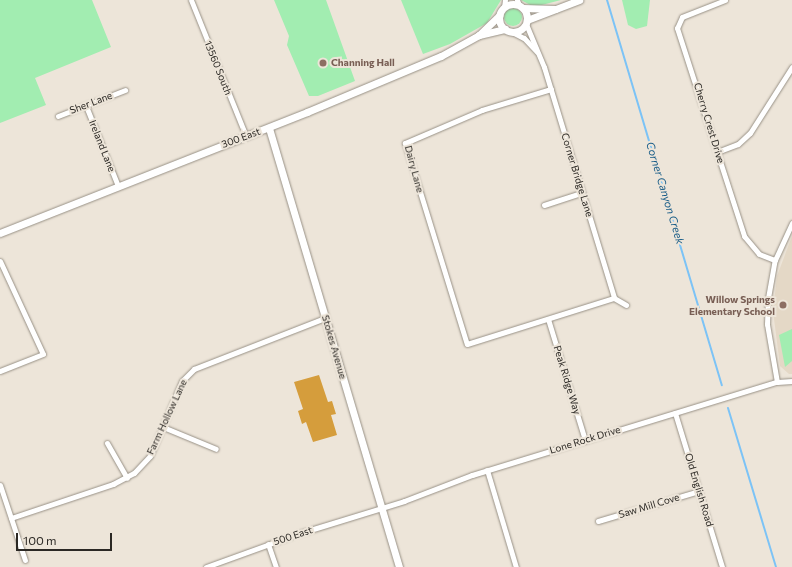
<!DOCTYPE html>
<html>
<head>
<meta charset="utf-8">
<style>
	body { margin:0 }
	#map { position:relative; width:792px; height:567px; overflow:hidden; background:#ede5d9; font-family:Commissioner,sans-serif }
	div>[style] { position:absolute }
	.built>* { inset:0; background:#e4d8c6 }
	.green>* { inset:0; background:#a2edb1 }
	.round { border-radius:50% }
	.stream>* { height:2px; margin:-1px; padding:0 1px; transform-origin:1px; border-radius:1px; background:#7cc3f6 }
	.building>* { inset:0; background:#d59d3c }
	.roads { filter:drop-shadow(0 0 1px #989186) drop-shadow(0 0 1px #989186) }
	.minor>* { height:5px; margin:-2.5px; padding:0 2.5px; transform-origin:2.5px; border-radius:2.5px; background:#fff }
	.tertiary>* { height:7px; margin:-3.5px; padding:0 3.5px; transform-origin:3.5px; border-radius:3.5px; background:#fff }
	.secondary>* { height:7px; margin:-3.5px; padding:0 3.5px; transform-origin:3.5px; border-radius:3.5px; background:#fff }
	.secondary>.ring { margin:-3.5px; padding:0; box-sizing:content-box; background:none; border:7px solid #fff; border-radius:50% }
	.dots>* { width:11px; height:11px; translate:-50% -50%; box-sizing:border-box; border:2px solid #ede5d9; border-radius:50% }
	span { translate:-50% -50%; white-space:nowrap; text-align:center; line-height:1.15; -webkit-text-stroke:4px #ede5d9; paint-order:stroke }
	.education-label { font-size:10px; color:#785e54; font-weight:700 }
	.left { translate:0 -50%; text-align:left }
	.right { translate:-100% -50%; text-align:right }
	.street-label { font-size:10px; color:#2b2824 }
	.water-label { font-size:11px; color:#185c87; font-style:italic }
	.scale { position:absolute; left:16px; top:533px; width:96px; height:18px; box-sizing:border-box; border:2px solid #2b2824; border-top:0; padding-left:5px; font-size:12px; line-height:14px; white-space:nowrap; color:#2b2824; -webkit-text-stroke:3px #ede5d9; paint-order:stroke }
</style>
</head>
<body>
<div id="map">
	<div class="built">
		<div style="clip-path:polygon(792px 236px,792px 374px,789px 374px,780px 366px,773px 311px,777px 276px)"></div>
	</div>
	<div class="green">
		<div style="clip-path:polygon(0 0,92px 0,111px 47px,35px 78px,46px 105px,0 123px)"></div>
		<div style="clip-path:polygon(274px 0,326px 0,355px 81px,318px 96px,309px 96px,287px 45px,289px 36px)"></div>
		<div style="clip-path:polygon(401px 0,501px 0,487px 23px,450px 44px,423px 54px)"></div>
		<div style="clip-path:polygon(521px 0,561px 0,534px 7px)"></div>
		<div style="clip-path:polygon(622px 0,650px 0,647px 26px,636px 29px,628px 25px)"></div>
		<div class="round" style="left:504px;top:8px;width:18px;height:18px"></div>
		<div style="clip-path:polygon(792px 329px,792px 361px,785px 367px,779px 335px)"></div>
	</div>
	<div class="stream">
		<div style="left:607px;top:0;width:402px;rotate:73.4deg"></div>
		<div style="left:728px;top:408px;width:166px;rotate:73.2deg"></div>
	</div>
	<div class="building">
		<div style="clip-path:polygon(319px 375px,328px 402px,332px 401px,336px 414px,331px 415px,337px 435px,313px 442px,306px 422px,302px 424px,298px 411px,303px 409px,294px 382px)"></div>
	</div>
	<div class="roads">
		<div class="minor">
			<div style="left:191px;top:0;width:147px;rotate:68deg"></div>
			<div style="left:517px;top:0;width:5px;rotate:68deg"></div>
			<div style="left:725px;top:0;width:46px;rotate:158.4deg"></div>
			<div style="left:682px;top:17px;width:12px;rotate:114deg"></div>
			<div style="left:677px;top:28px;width:219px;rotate:72.1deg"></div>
			<div style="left:744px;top:236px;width:23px;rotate:50deg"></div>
			<div style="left:759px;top:254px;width:17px;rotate:21deg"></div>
			<div style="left:504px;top:7px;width:7px;rotate:-82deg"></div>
			<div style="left:526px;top:24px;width:47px;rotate:67.3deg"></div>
			<div style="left:544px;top:67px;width:241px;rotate:73.1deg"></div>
			<div style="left:614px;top:298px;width:14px;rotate:30deg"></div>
			<div style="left:512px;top:32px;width:13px;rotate:27deg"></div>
			<div style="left:524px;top:38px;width:19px;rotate:47deg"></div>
			<div style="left:551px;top:89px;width:72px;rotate:163.1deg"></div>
			<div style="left:482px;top:110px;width:84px;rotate:156.8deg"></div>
			<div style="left:405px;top:143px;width:210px;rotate:72.9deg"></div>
			<div style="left:467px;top:344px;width:154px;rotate:-17.4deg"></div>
			<div style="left:86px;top:106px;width:86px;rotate:68.2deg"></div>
			<div style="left:58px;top:116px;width:72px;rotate:-21.2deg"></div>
			<div style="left:717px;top:152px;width:22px;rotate:-21deg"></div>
			<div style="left:738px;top:144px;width:16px;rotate:-43deg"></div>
			<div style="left:750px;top:133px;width:78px;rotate:-57.5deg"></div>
			<div style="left:544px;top:205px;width:40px;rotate:-18deg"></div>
			<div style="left:0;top:261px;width:102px;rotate:65.2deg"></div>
			<div style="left:43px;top:354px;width:46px;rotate:158.4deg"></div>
			<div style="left:548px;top:319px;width:127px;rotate:73deg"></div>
			<div style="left:777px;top:382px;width:59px;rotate:-99.8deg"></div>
			<div style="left:767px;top:324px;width:26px;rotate:-88deg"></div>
			<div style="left:768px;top:298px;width:39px;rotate:-80deg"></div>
			<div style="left:775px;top:260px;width:41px;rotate:-65.3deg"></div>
			<div style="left:675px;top:413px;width:161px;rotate:73deg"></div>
			<div style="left:163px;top:427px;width:57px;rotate:22.5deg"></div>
			<div style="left:107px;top:443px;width:40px;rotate:60.3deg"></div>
			<div style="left:487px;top:470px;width:101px;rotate:73.4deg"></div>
			<div style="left:0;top:485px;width:79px;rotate:71.6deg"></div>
			<div style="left:11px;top:518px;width:108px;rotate:-18.4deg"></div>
			<div style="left:113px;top:484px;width:24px;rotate:-28deg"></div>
			<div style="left:134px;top:473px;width:23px;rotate:-47deg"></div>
			<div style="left:150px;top:456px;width:82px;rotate:-66.9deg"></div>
			<div style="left:182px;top:381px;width:17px;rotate:-45deg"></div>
			<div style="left:194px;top:369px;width:141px;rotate:-21.3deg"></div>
			<div style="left:598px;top:521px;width:105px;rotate:-16.5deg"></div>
			<div style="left:268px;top:544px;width:24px;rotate:71deg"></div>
			<div style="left:206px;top:567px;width:97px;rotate:-19.9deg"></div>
			<div style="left:297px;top:534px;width:112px;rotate:-17.1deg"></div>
			<div style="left:404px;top:501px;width:73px;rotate:-20.9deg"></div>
			<div style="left:472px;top:475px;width:319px;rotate:-17deg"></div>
			<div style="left:777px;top:382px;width:15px;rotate:-4deg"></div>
		</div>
		<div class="tertiary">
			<div style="left:269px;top:128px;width:458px;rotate:73.5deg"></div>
		</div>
		<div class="secondary">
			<div class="ring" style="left:499px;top:4px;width:21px;height:21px"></div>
			<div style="left:523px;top:8px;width:32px;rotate:2deg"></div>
			<div style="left:527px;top:20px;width:56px;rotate:-21deg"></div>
			<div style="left:479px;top:35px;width:28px;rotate:-44deg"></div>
			<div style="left:0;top:233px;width:330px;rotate:-21.5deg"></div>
			<div style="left:307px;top:112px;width:145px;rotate:-22.7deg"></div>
			<div style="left:441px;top:56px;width:43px;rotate:-28.9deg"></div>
			<div style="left:479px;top:35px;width:27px;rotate:-13deg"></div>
		</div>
	</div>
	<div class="dots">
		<div style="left:323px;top:63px;background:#8d6e63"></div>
		<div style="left:783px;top:305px;background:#8d6e63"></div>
	</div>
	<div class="education-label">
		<span class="left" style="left:331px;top:63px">Channing Hall</span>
		<span class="right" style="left:775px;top:305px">Willow Springs<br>Elementary School</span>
	</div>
	<div class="street-label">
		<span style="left:218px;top:68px;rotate:68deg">13560 South</span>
		<span style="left:91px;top:103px;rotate:-21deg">Sher Lane</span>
		<span style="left:709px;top:123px;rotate:73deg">Cherry Crest Drive</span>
		<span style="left:241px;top:138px;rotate:-20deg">300 East</span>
		<span style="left:102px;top:146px;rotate:68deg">Ireland Lane</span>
		<span style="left:414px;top:169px;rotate:75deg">Dairy Lane</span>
		<span style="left:577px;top:175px;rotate:73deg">Corner Bridge Lane</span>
		<span style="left:334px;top:347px;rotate:74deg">Stokes Avenue</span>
		<span style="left:567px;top:380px;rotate:73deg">Peak Ridge Way</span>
		<span style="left:167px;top:417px;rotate:-65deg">Farm Hollow Lane</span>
		<span style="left:585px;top:440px;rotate:-17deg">Lone Rock Drive</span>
		<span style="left:699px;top:490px;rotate:73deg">Old English Road</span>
		<span style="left:649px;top:506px;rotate:-17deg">Saw Mill Cove</span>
		<span style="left:293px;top:536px;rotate:-18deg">500 East</span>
	</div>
	<div class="water-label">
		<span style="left:665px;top:193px;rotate:73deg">Corner Canyon Creek</span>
	</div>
	<div class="scale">100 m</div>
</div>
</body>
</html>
